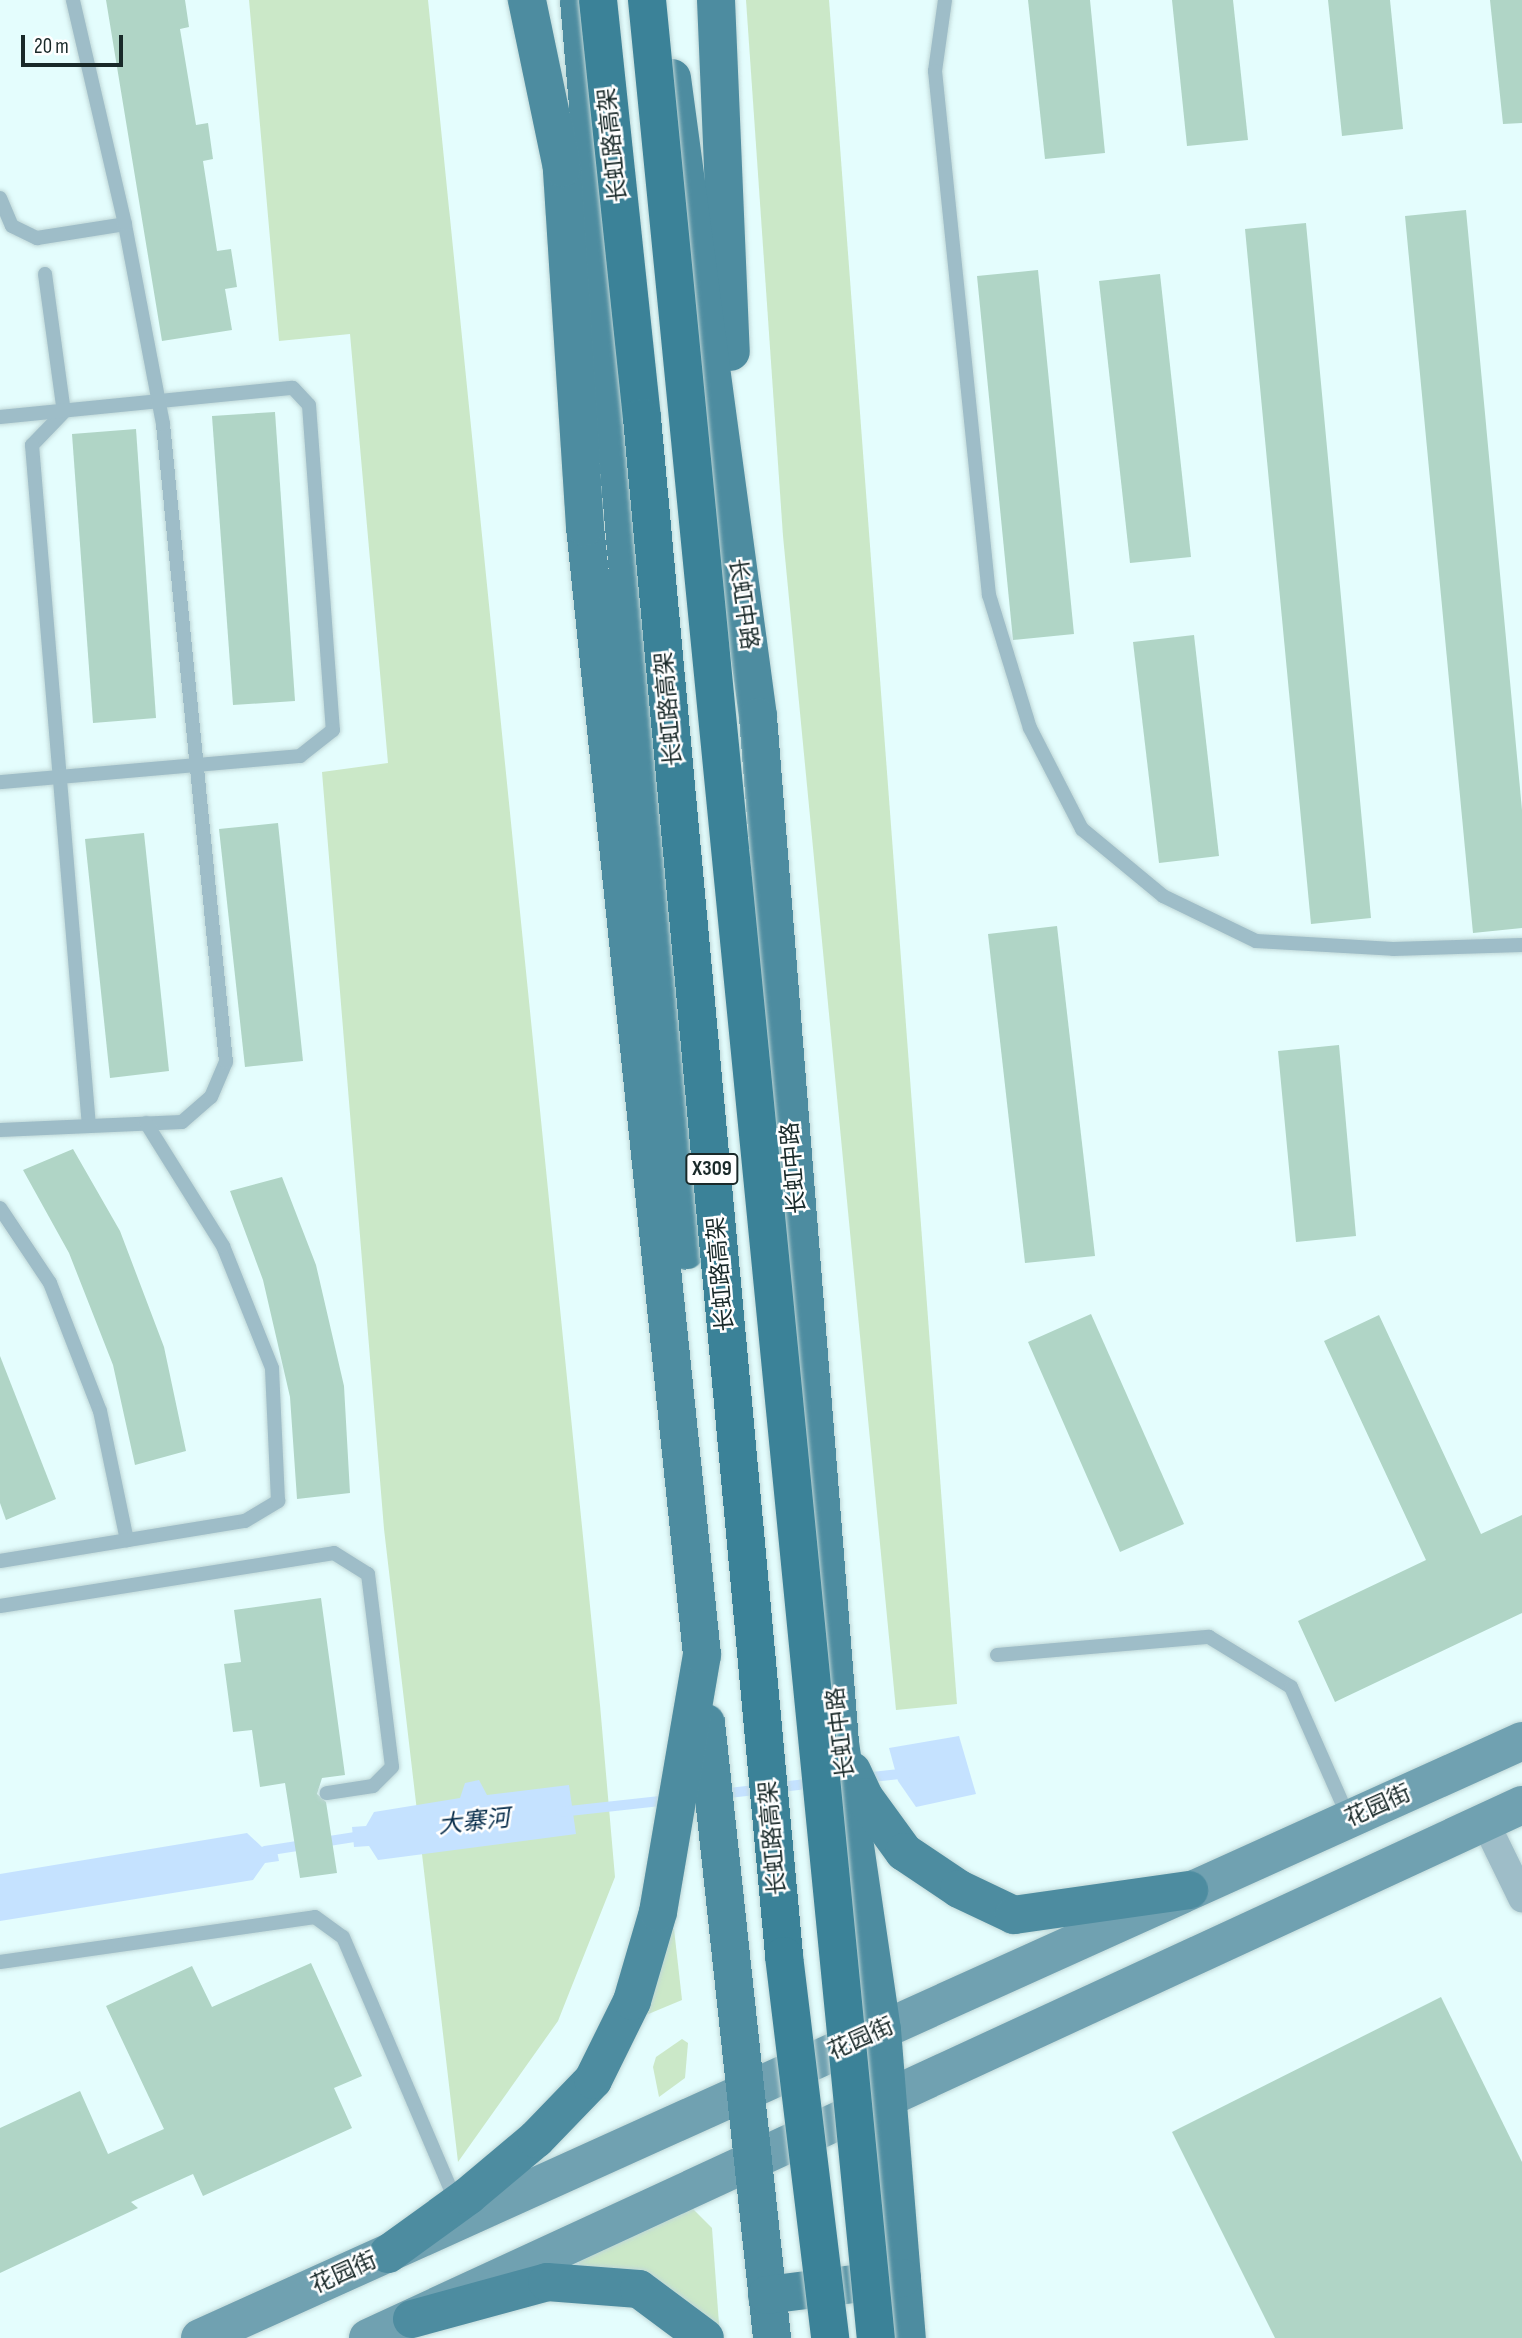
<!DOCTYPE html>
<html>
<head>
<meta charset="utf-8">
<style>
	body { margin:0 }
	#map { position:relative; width:1522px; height:2338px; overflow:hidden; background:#e4fdfd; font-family:"Sofia Sans Condensed","Noto Sans SC",sans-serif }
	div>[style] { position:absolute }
	.green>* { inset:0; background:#cbe8c8 }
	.water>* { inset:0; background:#c5e2ff }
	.stream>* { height:10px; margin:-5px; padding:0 5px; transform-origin:5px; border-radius:5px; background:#c5e2ff }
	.building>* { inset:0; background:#b0d5c6 }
	.roads { filter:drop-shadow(0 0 2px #bfd7d7) drop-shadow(0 0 2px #bfd7d7) }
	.service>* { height:14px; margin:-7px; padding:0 7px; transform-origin:7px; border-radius:7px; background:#9ebdc8 }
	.minor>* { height:28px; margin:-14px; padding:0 14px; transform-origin:14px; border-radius:14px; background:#9ebdc8 }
	.secondary>* { height:38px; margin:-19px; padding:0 19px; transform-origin:19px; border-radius:19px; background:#70a1b1 }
	.primary>* { height:38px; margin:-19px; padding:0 19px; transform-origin:19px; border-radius:19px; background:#4d8ca0 }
	.bridges { filter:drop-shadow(0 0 2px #bfd7d7) drop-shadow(0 0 2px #bfd7d7) }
	.trunk-bridge>* { height:38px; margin:-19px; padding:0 19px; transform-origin:19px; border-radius:19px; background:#3b8298 }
	span { translate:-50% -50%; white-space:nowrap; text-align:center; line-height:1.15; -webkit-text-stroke:5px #fff; paint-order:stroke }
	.shield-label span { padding:2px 5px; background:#fff; border:2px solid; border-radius:5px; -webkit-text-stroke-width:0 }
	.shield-label { font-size:21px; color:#192929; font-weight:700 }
	.street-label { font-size:23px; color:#192929 }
	.water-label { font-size:24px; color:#052b49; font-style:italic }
	.scale { position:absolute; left:21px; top:35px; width:102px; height:32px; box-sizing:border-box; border:4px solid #192929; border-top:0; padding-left:9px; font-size:21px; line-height:24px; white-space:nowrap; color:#192929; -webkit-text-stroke:5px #fff; paint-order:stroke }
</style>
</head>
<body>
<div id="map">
	<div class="green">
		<div style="clip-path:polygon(249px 0,428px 0,600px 1705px,615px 1877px,558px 2021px,458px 2162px,384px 1529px,322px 772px,388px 763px,350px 334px,279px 341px)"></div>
		<div style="clip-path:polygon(746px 0,829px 0,957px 1704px,896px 1710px,783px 536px)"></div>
		<div style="clip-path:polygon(674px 1929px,682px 2000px,646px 2015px,664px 1931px)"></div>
		<div style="clip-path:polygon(682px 2039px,688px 2043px,685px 2078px,659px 2097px,653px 2067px,656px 2057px)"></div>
		<div style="clip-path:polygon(689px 2205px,712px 2228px,720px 2338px,582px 2272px,576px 2254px)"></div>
	</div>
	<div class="water">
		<div style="clip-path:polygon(959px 1736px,976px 1794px,916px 1807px,898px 1781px,889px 1748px)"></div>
		<div style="clip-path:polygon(479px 1780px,487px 1795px,569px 1785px,576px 1834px,378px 1860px,369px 1846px,354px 1847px,352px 1827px,366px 1826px,374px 1812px,460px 1798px,465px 1783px)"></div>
		<div style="clip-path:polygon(247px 1833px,262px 1847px,276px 1846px,279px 1861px,265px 1863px,253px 1880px,0 1921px,0 1874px)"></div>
	</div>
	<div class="stream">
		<div style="left:863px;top:1778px;width:46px;rotate:-6.2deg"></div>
		<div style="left:720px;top:1794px;width:96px;rotate:-6.6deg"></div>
		<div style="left:560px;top:1812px;width:110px;rotate:-6.3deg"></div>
		<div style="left:265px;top:1851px;width:103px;rotate:-8.9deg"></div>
	</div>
	<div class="building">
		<div style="clip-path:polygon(106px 0,185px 0,189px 27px,180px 29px,196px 125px,208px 123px,213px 159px,203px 161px,217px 251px,231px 249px,237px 287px,225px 289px,232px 330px,162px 341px)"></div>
		<div style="clip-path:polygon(1028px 0,1090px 0,1105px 153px,1045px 159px)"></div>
		<div style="clip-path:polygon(1172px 0,1233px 0,1248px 140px,1187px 146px)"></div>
		<div style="clip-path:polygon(1328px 0,1390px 0,1403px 129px,1342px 136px)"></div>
		<div style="clip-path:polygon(1490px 0,1522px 0,1522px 123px,1503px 124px)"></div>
		<div style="clip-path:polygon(1466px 210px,1522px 810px,1522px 928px,1473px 933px,1405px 216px)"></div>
		<div style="clip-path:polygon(1306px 223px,1371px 918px,1311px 924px,1245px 229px)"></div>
		<div style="clip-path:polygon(1038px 270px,1074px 634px,1013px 640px,977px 276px)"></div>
		<div style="clip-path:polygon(1160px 274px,1191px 557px,1130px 563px,1099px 281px)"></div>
		<div style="clip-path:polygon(275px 412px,295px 701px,233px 705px,212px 416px)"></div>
		<div style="clip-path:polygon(136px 429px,156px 718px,93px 723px,72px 434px)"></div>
		<div style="clip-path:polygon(1194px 635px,1219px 856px,1159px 863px,1133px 642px)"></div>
		<div style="clip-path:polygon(278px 823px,303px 1061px,245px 1067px,219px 829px)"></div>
		<div style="clip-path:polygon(144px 833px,169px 1071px,110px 1078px,85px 839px)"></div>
		<div style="clip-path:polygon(1057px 926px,1095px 1256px,1025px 1263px,988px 934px)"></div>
		<div style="clip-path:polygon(1339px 1045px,1356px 1236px,1296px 1242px,1278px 1051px)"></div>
		<div style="clip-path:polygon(73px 1149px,120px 1231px,164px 1347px,186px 1451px,135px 1465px,113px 1365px,69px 1253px,23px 1170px)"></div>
		<div style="clip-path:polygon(282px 1177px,316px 1265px,344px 1386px,350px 1493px,297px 1499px,290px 1397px,263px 1280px,230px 1191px)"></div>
		<div style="clip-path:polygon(1091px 1314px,1184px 1524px,1120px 1552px,1028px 1342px)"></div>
		<div style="clip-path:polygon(1379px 1315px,1481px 1534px,1522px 1515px,1522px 1613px,1335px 1702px,1298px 1621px,1426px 1560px,1324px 1341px)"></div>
		<div style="clip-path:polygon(0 1356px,56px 1499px,6px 1520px,0 1503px)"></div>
		<div style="clip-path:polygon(321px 1598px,345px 1775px,322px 1778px,317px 1794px,326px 1802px,337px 1873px,300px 1878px,285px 1783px,260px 1787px,252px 1730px,233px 1732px,224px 1664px,241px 1662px,234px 1610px)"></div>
		<div style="clip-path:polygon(311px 1963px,362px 2076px,334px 2088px,352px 2128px,203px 2196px,193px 2174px,131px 2202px,138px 2208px,0 2273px,0 2128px,80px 2091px,108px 2154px,164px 2129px,106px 2006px,192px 1966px,212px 2007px)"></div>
		<div style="clip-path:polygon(1441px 1997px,1522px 2162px,1522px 2338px,1275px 2338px,1172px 2132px)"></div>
	</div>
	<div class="roads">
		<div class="service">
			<div style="left:945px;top:0;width:72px;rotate:98deg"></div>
			<div style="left:935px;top:71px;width:527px;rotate:84.12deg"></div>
			<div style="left:989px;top:595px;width:139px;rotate:72.9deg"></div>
			<div style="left:1030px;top:728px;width:114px;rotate:62.8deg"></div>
			<div style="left:1082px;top:829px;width:105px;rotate:39.6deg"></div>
			<div style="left:1163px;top:896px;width:103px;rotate:25.8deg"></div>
			<div style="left:1256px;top:941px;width:137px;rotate:3.3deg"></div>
			<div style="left:1393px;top:949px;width:129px;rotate:-1.8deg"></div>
			<div style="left:0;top:198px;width:30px;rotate:67deg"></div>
			<div style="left:12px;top:226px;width:28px;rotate:26deg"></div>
			<div style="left:37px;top:238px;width:89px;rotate:-9deg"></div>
			<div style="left:45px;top:274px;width:139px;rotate:82.2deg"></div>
			<div style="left:64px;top:412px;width:46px;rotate:134.1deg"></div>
			<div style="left:32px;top:445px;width:683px;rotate:85.22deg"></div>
			<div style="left:0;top:417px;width:294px;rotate:-5.7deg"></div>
			<div style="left:293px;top:388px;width:23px;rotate:47deg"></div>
			<div style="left:309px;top:405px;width:326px;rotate:85.8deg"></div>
			<div style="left:333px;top:730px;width:42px;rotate:141.8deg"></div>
			<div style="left:300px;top:756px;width:301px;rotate:175deg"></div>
			<div style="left:0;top:1130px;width:182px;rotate:-2.5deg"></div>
			<div style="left:182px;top:1122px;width:38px;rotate:-41deg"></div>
			<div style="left:211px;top:1097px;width:38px;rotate:-67deg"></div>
			<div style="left:226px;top:1062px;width:641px;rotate:-95.64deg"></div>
			<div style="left:163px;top:424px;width:204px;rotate:-100.8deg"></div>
			<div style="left:125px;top:224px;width:230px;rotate:-103.1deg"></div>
			<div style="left:0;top:1208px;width:90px;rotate:56.3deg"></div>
			<div style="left:50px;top:1283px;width:137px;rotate:68.7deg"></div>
			<div style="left:100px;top:1411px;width:132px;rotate:78.2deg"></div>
			<div style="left:0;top:1561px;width:248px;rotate:-9.3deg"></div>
			<div style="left:245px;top:1521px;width:39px;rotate:-31deg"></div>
			<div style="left:278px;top:1501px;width:133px;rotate:-92.6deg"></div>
			<div style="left:272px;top:1368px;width:131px;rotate:-111.9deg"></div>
			<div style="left:223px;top:1246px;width:145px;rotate:-122deg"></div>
			<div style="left:0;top:1606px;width:338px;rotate:-9deg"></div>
			<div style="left:334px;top:1553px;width:40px;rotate:32deg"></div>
			<div style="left:368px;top:1574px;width:194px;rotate:82.9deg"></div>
			<div style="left:392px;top:1767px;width:27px;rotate:135deg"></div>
			<div style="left:373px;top:1786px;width:47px;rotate:171.3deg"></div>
			<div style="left:997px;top:1655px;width:213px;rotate:-4.9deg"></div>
			<div style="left:1209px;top:1637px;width:96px;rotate:31.4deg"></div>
			<div style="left:1291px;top:1687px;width:141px;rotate:66.2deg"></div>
			<div style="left:0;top:1962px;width:318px;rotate:-8.1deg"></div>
			<div style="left:315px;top:1917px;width:34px;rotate:36deg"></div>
			<div style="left:343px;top:1937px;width:288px;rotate:66.9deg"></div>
		</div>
		<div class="minor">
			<div style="left:1485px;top:1822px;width:85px;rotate:64deg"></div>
		</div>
		<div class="secondary">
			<div style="left:200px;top:2338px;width:1451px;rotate:-24.3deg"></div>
			<div style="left:368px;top:2338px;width:1271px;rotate:-24.79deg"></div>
		</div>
		<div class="primary">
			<div style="left:579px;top:0;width:1255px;rotate:85.11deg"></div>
			<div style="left:716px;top:0;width:352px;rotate:87.6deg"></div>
			<div style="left:672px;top:78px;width:645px;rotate:82.33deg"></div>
			<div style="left:758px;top:717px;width:1029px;rotate:85.43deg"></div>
			<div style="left:840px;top:1743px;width:290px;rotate:81.7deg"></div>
			<div style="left:882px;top:2030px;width:309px;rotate:85.4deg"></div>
			<div style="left:706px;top:1723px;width:619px;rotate:83.87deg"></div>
			<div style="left:852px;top:1771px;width:29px;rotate:65deg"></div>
			<div style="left:864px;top:1797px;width:68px;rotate:54deg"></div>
			<div style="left:904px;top:1852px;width:66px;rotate:33.9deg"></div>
			<div style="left:959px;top:1889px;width:61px;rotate:25.3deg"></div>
			<div style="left:1014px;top:1915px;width:177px;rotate:-8.1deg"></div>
			<div style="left:388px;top:2254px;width:99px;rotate:-35.9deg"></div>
			<div style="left:468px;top:2196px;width:89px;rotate:-40deg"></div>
			<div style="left:536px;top:2139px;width:82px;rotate:-46deg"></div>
			<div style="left:593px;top:2080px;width:88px;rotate:-63.7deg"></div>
			<div style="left:632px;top:2001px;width:93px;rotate:-73.7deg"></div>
			<div style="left:658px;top:1912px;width:261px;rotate:-80.3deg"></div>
			<div style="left:702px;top:1655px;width:1134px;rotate:-95.92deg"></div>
			<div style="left:585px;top:527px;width:360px;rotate:-93.7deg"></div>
			<div style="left:562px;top:168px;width:172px;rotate:-101.8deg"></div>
			<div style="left:767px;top:2295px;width:136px;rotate:-7.2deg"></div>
			<div style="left:412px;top:2319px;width:140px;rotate:-15.3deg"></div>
			<div style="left:547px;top:2282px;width:92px;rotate:4.4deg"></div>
			<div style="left:639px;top:2289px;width:82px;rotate:36.6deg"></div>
		</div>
	</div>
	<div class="bridges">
		<div class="trunk-bridge">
			<div style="left:598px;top:0;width:420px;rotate:84deg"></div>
			<div style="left:642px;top:418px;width:1545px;rotate:84.72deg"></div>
			<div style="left:784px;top:1956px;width:385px;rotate:83.1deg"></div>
			<div style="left:647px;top:0;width:2349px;rotate:84.41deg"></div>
		</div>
	</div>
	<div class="shield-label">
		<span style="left:712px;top:1169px">X309</span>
	</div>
	<div class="street-label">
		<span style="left:613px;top:145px;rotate:-96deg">长虹路高架</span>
		<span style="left:743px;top:604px;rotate:82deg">长虹中路</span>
		<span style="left:669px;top:709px;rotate:-95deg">长虹路高架</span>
		<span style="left:794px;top:1168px;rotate:-95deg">长虹中路</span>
		<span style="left:721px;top:1274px;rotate:-95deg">长虹路高架</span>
		<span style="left:841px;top:1733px;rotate:-97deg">长虹中路</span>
		<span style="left:1378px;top:1806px;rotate:-24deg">花园街</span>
		<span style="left:773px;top:1838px;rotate:-95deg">长虹路高架</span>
		<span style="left:861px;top:2039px;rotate:-24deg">花园街</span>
		<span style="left:344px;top:2273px;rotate:-24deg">花园街</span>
	</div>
	<div class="water-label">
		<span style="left:474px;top:1822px;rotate:-6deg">大寨河</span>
	</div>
	<div class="scale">20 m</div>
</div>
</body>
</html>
